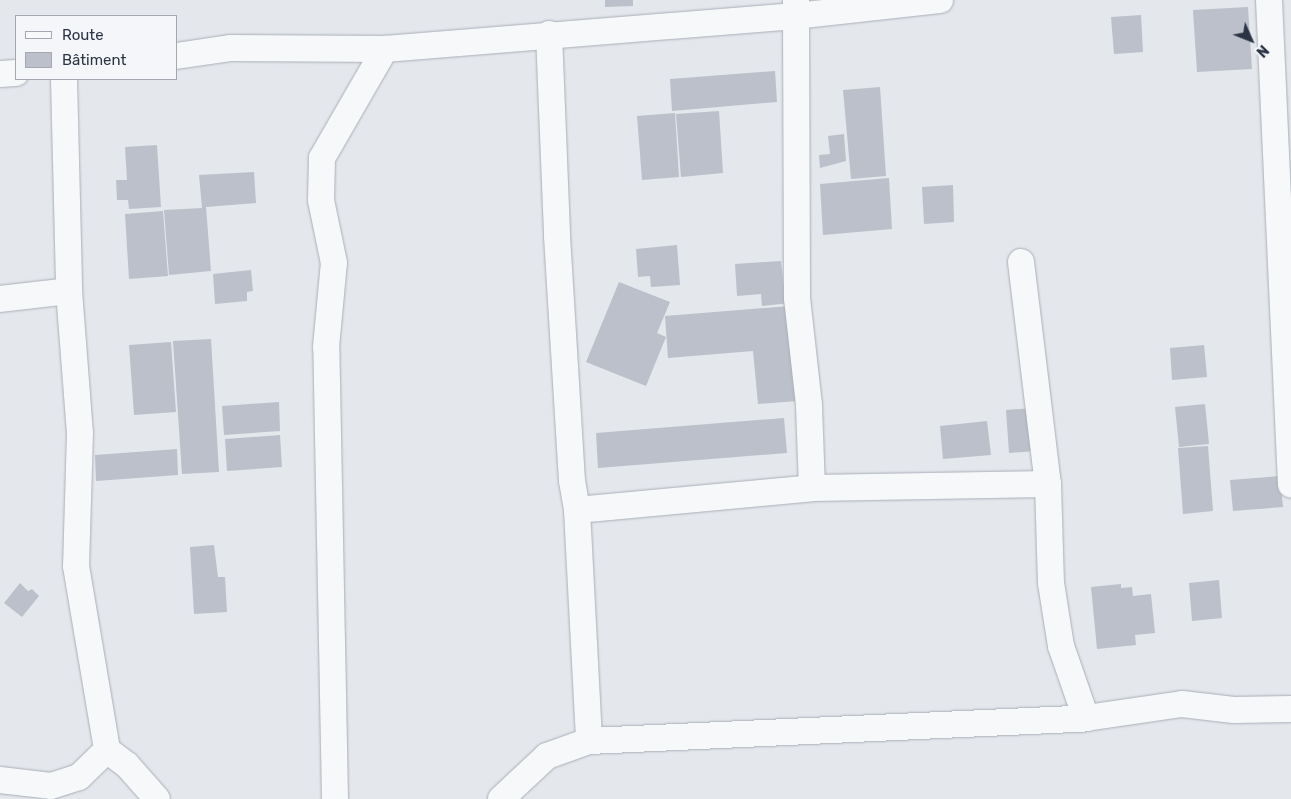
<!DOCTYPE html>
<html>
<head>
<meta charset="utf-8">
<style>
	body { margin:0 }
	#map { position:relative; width:1291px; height:799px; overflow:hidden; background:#e4e7ec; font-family:Rubik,sans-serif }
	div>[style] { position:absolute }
	.building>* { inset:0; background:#bbc0ca }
	.roads { filter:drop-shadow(0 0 1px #a9aeb7) drop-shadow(0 0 1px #a9aeb7) }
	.street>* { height:26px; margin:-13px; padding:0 13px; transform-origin:13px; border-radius:13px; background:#f7f8fa }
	span { translate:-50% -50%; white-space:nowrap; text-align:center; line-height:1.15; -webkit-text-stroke:4.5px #f4f6f9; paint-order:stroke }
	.legend { position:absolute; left:15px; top:15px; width:162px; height:65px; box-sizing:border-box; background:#f4f6f9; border:1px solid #a4a8b1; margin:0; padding:6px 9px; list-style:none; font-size:15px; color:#2b3445 }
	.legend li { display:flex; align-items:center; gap:10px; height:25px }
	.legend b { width:25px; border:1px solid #a4a8b1 }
	.north { position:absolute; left:1226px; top:15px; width:50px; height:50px; -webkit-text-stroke:4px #f4f6f9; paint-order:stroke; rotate:134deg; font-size:14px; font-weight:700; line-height:20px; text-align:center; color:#2b3445 }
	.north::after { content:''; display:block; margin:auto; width:18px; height:22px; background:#2b3445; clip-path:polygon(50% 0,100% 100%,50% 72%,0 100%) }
</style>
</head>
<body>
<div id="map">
	<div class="building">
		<div style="clip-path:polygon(605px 0,633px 0,633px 6px,605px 7px)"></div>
		<div style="clip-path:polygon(1248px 7px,1252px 69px,1197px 72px,1193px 10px)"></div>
		<div style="clip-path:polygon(1141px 15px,1143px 52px,1114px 54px,1111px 17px)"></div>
		<div style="clip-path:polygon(775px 71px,777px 102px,672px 111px,670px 79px)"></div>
		<div style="clip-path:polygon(880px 87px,886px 176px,851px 179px,843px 90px)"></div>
		<div style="clip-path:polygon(719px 111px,723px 173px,681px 177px,676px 114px)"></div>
		<div style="clip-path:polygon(675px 113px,679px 177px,642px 180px,637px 116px)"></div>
		<div style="clip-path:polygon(844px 134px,846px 161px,820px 168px,819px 155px,830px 154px,828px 136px)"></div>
		<div style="clip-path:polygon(157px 145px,161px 207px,129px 209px,128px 200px,117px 200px,116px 180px,127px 180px,125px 147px)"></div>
		<div style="clip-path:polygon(254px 172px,256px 203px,206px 207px,211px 271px,169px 275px,164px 210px,202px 208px,199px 175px)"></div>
		<div style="clip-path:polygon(889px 178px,892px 229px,823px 235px,820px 184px)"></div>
		<div style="clip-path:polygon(953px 185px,954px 222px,924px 224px,922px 187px)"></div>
		<div style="clip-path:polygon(163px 211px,168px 276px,129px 279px,125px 214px)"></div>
		<div style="clip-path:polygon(677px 245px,680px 285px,651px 287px,650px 276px,638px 277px,636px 249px)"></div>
		<div style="clip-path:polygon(781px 261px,784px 289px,790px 288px,791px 303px,762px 306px,761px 294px,737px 296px,735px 264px)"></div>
		<div style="clip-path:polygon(251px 270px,253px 291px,247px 292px,247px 301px,215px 304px,213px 274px)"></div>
		<div style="clip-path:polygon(619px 282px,670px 302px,657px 333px,666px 337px,646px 386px,586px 362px)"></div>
		<div style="clip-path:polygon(790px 306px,797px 401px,758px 404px,753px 351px,668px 358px,665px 316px)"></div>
		<div style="clip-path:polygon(211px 339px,219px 472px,182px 474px,173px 341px)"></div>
		<div style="clip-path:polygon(171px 342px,176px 412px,134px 415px,129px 345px)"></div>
		<div style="clip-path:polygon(1204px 345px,1207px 377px,1172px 380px,1170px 348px)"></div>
		<div style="clip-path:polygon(279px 402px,280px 431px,224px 435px,222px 406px)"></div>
		<div style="clip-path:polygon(1205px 404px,1209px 444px,1179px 447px,1175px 407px)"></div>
		<div style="clip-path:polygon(1033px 408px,1036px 451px,1009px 453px,1006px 410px)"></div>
		<div style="clip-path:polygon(784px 418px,787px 453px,598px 468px,596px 433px)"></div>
		<div style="clip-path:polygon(987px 421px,991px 455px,943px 459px,940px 426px)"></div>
		<div style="clip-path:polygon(280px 435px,282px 467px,227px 471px,225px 439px)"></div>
		<div style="clip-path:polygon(1208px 446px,1213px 511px,1183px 514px,1178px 448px)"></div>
		<div style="clip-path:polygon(177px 449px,178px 475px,96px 481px,95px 455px)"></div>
		<div style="clip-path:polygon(1280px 476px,1283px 507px,1233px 511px,1230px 480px)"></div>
		<div style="clip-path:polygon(214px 545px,218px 577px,225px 577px,227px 612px,194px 614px,190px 547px)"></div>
		<div style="clip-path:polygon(1219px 580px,1222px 618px,1192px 621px,1189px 583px)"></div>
		<div style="clip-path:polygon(20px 583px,28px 591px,32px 589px,39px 596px,22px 617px,4px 603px)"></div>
		<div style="clip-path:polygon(1121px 584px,1121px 588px,1132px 587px,1133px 596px,1151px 594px,1155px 633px,1135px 635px,1136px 645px,1097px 649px,1091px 587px)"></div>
	</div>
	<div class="roads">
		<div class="street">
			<div style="left:1269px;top:0;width:485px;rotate:87.4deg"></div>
			<div style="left:549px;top:34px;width:202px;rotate:87.7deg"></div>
			<div style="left:557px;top:236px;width:245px;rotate:86.5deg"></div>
			<div style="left:572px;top:481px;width:29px;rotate:80deg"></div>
			<div style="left:577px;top:510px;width:231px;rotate:87deg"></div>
			<div style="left:176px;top:56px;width:56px;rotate:-8.3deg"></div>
			<div style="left:231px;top:48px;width:154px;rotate:0.4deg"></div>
			<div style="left:385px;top:49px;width:412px;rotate:-4.6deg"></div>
			<div style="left:796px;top:16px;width:145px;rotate:-6.3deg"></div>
			<div style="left:0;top:74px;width:16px;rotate:-4deg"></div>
			<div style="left:64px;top:79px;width:212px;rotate:88.6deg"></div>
			<div style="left:69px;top:291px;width:142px;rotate:85.6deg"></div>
			<div style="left:80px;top:433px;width:133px;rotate:91.7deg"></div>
			<div style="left:76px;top:566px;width:187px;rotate:80.4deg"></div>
			<div style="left:107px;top:750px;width:25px;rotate:37deg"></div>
			<div style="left:127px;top:765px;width:45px;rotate:48.6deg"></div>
			<div style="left:1021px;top:262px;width:224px;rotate:83.1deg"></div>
			<div style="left:1048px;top:484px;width:99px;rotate:88.3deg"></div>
			<div style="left:1051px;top:583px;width:64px;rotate:81deg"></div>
			<div style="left:1061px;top:646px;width:76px;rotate:70.9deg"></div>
			<div style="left:1086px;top:718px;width:97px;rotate:-8.3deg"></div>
			<div style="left:1182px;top:704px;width:52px;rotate:6.6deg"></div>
			<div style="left:1234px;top:710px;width:57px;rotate:-1deg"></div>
			<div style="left:0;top:299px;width:69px;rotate:-6.6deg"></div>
			<div style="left:812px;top:488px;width:236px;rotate:-1deg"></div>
			<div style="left:577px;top:510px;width:236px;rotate:-5.3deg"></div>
			<div style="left:812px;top:488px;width:83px;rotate:-92.1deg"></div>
			<div style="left:809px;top:405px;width:108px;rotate:-96.4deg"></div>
			<div style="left:797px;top:298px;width:298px;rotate:-90.2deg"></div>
			<div style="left:0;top:780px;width:51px;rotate:6.7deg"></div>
			<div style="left:51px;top:786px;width:29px;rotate:-18deg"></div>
			<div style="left:79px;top:777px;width:39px;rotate:-44deg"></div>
			<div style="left:335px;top:799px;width:452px;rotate:-91.1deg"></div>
			<div style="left:326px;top:347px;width:84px;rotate:-84.6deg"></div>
			<div style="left:334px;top:263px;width:64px;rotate:-101.7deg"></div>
			<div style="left:321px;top:200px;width:42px;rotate:-88.6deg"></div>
			<div style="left:322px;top:158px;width:126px;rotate:-60deg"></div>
			<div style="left:501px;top:799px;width:63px;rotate:-43.1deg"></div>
			<div style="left:547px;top:756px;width:45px;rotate:-19.7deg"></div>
			<div style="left:589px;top:741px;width:498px;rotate:-2.6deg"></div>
		</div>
	</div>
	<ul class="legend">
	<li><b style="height:6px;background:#f7f8fa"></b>Route</li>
	<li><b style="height:14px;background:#bbc0ca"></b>Bâtiment</li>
	</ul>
	<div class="north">N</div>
</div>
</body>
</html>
